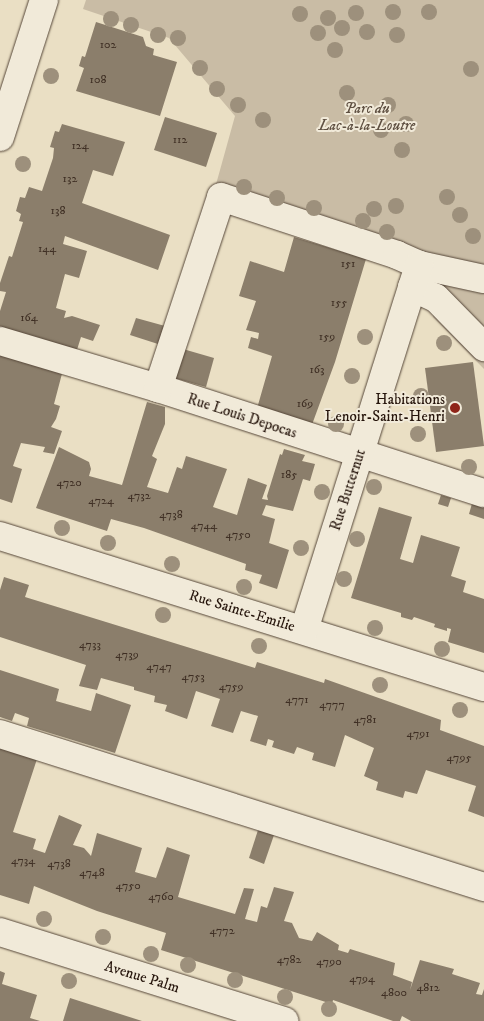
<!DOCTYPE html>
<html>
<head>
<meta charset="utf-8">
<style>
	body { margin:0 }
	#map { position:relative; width:484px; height:1021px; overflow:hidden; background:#eadfc4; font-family:"IM FELL DW Pica",serif }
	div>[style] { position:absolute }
	.green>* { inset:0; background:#c9bca5 }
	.building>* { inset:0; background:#8b7e6b }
	.roads { filter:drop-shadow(0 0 1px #564739) drop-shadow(0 0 1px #564739) }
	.minor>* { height:28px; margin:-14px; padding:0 14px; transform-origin:14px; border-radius:14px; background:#f1ead9 }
	.trees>* { width:16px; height:16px; margin:-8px; border-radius:50%; background:#9d907c }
	.dots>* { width:14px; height:14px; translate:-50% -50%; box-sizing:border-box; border:2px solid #f1ead9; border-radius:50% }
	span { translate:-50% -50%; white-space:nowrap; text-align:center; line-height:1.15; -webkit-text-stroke:4px #f1ead9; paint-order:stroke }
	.number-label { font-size:12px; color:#3e2e23 }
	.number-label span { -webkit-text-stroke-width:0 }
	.park-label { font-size:15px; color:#5e4f41; font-style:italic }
	.poi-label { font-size:15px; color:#25140b }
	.right { translate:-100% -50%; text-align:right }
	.street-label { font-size:15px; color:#25140b }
</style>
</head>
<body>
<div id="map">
	<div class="green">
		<div style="clip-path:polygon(86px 0,484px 0,484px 369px,433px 317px,448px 270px,215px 188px,235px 116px,169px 38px,83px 9px)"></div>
	</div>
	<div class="building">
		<div style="clip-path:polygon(96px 22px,143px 37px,146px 46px,154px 49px,153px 55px,177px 62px,160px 116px,76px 91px,84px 68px,79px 66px,82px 56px,85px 57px)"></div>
		<div style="clip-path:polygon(165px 117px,217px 133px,206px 167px,154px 150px)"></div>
		<div style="clip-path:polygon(62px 124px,125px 142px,113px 176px,93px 170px,82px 203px,170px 235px,158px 270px,65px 236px,63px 244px,87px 251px,79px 278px,65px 274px,56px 308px,66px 311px,64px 318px,72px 316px,100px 325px,93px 341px,81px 337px,76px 353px,0 330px,0 311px,6px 292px,0 291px,0 283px,9px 256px,12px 257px,23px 222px,19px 221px,21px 214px,16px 211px,20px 197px,25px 198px,29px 187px,42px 191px,53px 158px,54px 148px,50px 147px,55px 131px,59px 132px)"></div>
		<div style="clip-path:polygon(294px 237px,366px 259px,335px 362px,310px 430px,256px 412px,272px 356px,248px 348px,251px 337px,258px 339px,259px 333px,246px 330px,256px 301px,239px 296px,250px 261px,284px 272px)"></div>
		<div style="clip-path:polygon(136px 318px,165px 326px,158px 344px,130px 335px)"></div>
		<div style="clip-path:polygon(0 346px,64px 366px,54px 404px,60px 406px,56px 419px,51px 427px,62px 431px,54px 454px,43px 452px,45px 447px,21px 443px,13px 466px,22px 469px,12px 503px,0 499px)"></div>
		<div style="clip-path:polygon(183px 349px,214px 358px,206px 387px,174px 378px)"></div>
		<div style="clip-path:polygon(473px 362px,484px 446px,436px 452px,425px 368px)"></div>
		<div style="clip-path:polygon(147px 402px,165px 407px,165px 424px,152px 456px,157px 459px,147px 487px,168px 493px,177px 467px,182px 469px,186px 456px,227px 469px,213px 507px,237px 515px,248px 478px,267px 485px,262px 499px,268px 500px,267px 496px,280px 454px,282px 455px,284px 449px,305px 455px,302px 461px,315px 464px,310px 481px,303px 479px,293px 511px,266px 505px,262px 515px,275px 519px,269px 543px,289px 550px,277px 589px,259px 583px,262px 575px,245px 570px,246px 564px,144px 528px,111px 519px,107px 531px,36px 508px,59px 447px,89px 462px,91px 469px,89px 476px,122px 485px)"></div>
		<div style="clip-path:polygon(441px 495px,451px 498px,448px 507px,438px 504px)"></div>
		<div style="clip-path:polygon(473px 500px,484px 503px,484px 519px,469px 514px)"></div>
		<div style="clip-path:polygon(379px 507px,412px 517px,400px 559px,413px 563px,421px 535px,460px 547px,451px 576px,466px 581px,463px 592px,484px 599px,484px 653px,448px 642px,451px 629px,447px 628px,447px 631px,434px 627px,435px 624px,414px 617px,412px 620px,401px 617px,401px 613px,351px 598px)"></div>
		<div style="clip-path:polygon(4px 577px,29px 585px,25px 597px,255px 668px,257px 662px,324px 683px,325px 679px,441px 720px,440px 730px,484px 746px,484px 817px,468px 811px,476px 786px,426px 770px,417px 794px,405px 791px,403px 798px,376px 790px,378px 782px,364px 776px,374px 748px,345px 735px,335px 767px,312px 760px,314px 753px,297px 747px,294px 754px,272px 747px,274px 741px,268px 739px,266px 746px,250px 741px,258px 716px,241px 711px,233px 733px,211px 726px,220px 699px,196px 691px,187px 719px,165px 711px,167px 705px,154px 702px,155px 696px,134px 690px,134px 687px,101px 678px,97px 690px,79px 686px,86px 665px,0 637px,0 590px)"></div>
		<div style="clip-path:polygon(0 670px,59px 689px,56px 701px,91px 711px,96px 693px,131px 705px,115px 753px,27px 726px,29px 718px,15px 713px,12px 721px,0 717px)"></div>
		<div style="clip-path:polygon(0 747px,37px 759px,13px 832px,36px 839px,33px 849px,45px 853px,59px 815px,82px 825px,73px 845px,84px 848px,91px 856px,97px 833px,142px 848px,135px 872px,156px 878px,167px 847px,190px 855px,178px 897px,235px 914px,244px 888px,254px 889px,245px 919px,257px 922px,261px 906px,267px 908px,274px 887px,294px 892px,284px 921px,292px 923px,299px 938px,312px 941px,317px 932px,339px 945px,338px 950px,348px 953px,350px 949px,395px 963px,393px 975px,412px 982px,410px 990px,420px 960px,454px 969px,452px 974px,480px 983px,476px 994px,482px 995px,484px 989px,484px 1021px,411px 1021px,402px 1016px,400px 1021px,393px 1021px,333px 1000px,332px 1004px,161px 950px,166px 933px,97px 911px,34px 886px,29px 904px,0 895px)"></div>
		<div style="clip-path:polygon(258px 830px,274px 835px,264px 864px,249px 858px)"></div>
		<div style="clip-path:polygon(0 971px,5px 973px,2px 984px,37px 995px,30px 1018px,40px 1021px,0 1021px)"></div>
		<div style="clip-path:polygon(70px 998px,142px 1021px,63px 1021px)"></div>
	</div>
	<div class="roads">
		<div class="minor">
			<div style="left:0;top:137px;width:144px;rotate:-72.2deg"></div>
			<div style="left:412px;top:287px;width:26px;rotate:25deg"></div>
			<div style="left:436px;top:298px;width:69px;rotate:45.6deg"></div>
			<div style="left:0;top:341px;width:165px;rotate:16.6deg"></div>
			<div style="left:158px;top:388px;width:342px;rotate:17.9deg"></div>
			<div style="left:158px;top:388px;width:201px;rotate:-71.7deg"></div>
			<div style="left:221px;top:197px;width:185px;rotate:18.2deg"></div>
			<div style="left:397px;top:255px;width:24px;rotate:24deg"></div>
			<div style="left:419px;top:265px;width:66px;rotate:12.2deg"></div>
			<div style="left:0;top:536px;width:507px;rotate:17.33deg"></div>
			<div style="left:304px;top:630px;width:383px;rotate:-72.5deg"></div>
			<div style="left:0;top:734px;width:508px;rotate:17.54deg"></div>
			<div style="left:0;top:932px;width:298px;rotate:17.4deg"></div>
		</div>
	</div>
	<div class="trees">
		<div style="left:393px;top:12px"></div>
		<div style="left:429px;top:12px"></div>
		<div style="left:356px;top:13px"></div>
		<div style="left:300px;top:14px"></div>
		<div style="left:328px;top:18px"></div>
		<div style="left:111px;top:19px"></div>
		<div style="left:131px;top:25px"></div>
		<div style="left:342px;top:28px"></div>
		<div style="left:367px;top:32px"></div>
		<div style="left:318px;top:33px"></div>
		<div style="left:158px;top:35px"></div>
		<div style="left:397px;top:35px"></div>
		<div style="left:178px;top:38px"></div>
		<div style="left:335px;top:50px"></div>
		<div style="left:200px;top:68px"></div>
		<div style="left:471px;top:69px"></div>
		<div style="left:51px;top:76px"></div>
		<div style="left:217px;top:89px"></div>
		<div style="left:347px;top:93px"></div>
		<div style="left:238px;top:105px"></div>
		<div style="left:388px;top:105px"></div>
		<div style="left:263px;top:120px"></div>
		<div style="left:406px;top:124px"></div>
		<div style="left:381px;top:130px"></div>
		<div style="left:402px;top:150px"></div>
		<div style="left:23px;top:164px"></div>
		<div style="left:244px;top:187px"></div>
		<div style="left:447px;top:197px"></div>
		<div style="left:277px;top:198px"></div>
		<div style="left:396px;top:206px"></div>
		<div style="left:314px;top:208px"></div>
		<div style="left:374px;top:209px"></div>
		<div style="left:460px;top:215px"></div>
		<div style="left:363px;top:221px"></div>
		<div style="left:387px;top:232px"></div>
		<div style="left:473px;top:236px"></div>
		<div style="left:365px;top:337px"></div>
		<div style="left:444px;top:343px"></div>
		<div style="left:352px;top:376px"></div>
		<div style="left:421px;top:396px"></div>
		<div style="left:336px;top:424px"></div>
		<div style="left:418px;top:434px"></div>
		<div style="left:469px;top:467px"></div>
		<div style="left:374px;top:487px"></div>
		<div style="left:322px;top:492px"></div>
		<div style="left:62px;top:528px"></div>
		<div style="left:357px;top:539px"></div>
		<div style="left:108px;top:543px"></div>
		<div style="left:301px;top:548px"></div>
		<div style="left:172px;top:564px"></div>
		<div style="left:344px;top:579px"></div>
		<div style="left:244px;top:587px"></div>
		<div style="left:163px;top:615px"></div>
		<div style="left:375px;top:628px"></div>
		<div style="left:259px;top:646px"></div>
		<div style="left:442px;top:649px"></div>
		<div style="left:380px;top:685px"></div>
		<div style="left:460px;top:710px"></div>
		<div style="left:44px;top:919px"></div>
		<div style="left:103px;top:937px"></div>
		<div style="left:151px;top:954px"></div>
		<div style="left:188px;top:965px"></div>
		<div style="left:235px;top:980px"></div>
		<div style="left:69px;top:981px"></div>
		<div style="left:285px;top:997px"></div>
		<div style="left:329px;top:1009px"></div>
	</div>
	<div class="dots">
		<div style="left:455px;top:408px;background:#8f2418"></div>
	</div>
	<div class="number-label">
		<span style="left:108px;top:45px">102</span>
		<span style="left:98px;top:80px">108</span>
		<span style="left:180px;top:140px">112</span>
		<span style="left:80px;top:146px">124</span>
		<span style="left:70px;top:179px">132</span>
		<span style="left:58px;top:211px">138</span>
		<span style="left:47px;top:249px">144</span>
		<span style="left:348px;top:264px">151</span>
		<span style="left:339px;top:303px">155</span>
		<span style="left:29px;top:318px">164</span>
		<span style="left:327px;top:337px">159</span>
		<span style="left:317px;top:370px">163</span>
		<span style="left:305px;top:404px">169</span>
		<span style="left:289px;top:475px">185</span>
		<span style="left:69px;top:483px">4720</span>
		<span style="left:139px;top:496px">4732</span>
		<span style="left:101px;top:501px">4724</span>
		<span style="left:171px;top:515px">4738</span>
		<span style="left:204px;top:526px">4744</span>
		<span style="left:238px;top:535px">4750</span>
		<span style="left:90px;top:645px">4733</span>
		<span style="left:127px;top:655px">4739</span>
		<span style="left:159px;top:667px">4747</span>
		<span style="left:193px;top:677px">4753</span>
		<span style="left:231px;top:687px">4759</span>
		<span style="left:297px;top:700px">4771</span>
		<span style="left:332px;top:705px">4777</span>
		<span style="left:365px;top:720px">4781</span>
		<span style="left:418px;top:734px">4791</span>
		<span style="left:459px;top:758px">4795</span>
		<span style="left:23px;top:861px">4734</span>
		<span style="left:59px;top:864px">4738</span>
		<span style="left:92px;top:873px">4748</span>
		<span style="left:128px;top:886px">4750</span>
		<span style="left:161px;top:897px">4760</span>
		<span style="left:222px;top:931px">4772</span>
		<span style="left:289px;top:960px">4782</span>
		<span style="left:329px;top:962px">4790</span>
		<span style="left:362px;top:979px">4794</span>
		<span style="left:428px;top:988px">4812</span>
		<span style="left:394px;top:993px">4800</span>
	</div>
	<div class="park-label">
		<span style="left:367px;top:117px">Parc du<br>Lac-à-la-Loutre</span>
	</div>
	<div class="poi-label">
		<span class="right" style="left:445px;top:408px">Habitations<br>Lenoir-Saint-Henri</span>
	</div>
	<div class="street-label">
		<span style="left:242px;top:416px;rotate:18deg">Rue Louis Depocas</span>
		<span style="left:348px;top:490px;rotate:-72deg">Rue Butternut</span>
		<span style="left:242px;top:611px;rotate:17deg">Rue Sainte-Emilie</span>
		<span style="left:142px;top:977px;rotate:17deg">Avenue Palm</span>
	</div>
</div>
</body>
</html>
